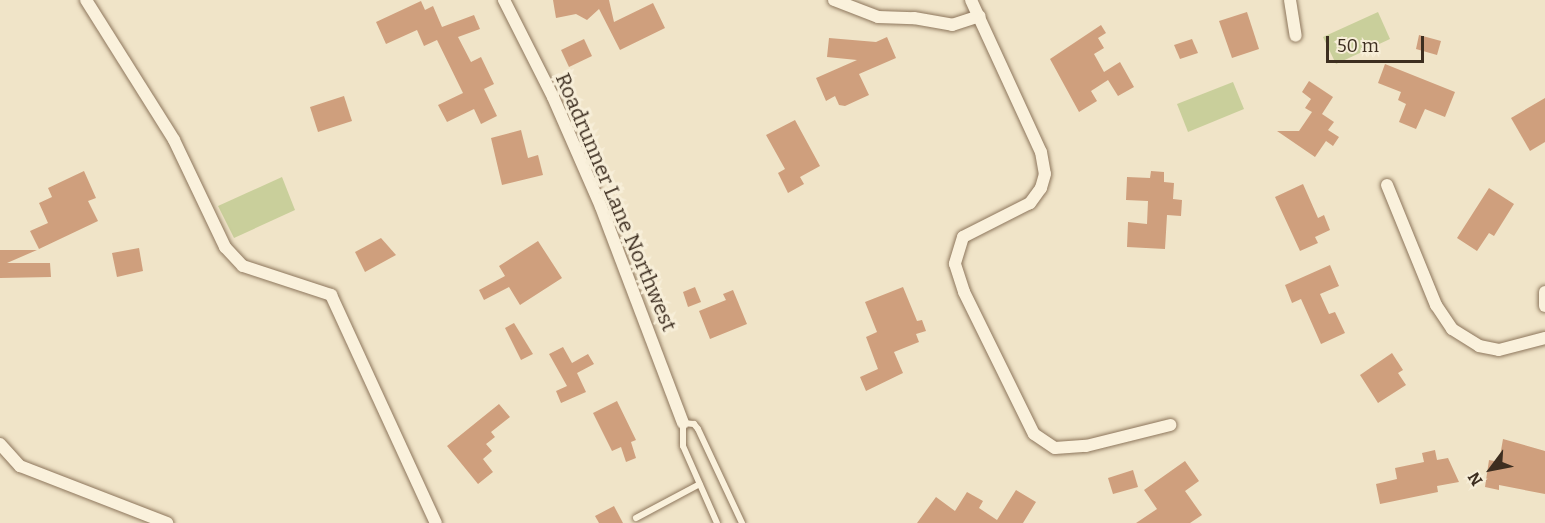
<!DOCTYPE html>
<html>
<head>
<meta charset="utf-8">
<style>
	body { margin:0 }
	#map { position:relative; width:1545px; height:523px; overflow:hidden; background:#f0e4c8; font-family:Bitter,serif }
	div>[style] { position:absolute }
	.green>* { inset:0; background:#c9cf9b }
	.building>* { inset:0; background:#cf9f7d }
	.roads { filter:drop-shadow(0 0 2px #8d765c) drop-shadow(0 0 2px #8d765c) }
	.service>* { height:6px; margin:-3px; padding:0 3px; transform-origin:3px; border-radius:3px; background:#faf1dc }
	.minor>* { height:12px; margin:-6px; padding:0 6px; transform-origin:6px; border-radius:6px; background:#faf1dc }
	span { translate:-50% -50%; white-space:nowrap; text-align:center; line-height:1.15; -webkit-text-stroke:6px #f7eed8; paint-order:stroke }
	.street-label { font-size:21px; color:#3d2e20 }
	.north { position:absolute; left:1461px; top:439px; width:60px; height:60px; -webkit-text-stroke:4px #f7eed8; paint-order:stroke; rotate:238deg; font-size:16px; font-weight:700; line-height:24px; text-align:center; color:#3d2e20 }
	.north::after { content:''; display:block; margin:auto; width:21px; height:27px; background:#3d2e20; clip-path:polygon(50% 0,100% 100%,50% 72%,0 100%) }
	.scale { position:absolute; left:1326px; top:36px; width:98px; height:27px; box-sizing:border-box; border:3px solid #3d2e20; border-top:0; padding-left:8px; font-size:18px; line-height:21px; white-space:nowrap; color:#3d2e20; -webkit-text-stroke:4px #f7eed8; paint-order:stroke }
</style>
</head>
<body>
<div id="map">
	<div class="green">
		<div style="clip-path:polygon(1378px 12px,1390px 39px,1336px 64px,1323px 37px)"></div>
		<div style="clip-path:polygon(1233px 82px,1244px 109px,1188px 132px,1177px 104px)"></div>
		<div style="clip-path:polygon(282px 177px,295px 210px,234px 238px,218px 206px)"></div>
	</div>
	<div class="building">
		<div style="clip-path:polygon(553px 0,609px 0,614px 22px,653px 3px,665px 28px,620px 50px,599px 9px,587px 20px,576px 14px,556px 18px)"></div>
		<div style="clip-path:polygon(421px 1px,425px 10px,433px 6px,442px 27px,474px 15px,480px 29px,458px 37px,471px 62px,481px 57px,494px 84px,484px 89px,497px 116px,481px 124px,474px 109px,447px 122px,438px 105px,463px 93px,437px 40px,424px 46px,417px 30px,386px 44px,376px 22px)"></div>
		<div style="clip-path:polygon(1247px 12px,1259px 49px,1232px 58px,1219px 21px)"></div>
		<div style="clip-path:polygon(1101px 25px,1106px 33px,1098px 38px,1104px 48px,1094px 54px,1104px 72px,1120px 62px,1134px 87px,1118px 96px,1108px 80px,1091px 91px,1097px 101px,1079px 112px,1050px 59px)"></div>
		<div style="clip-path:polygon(1419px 35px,1441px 41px,1437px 55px,1416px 49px)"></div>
		<div style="clip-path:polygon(887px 37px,896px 58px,859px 74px,869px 95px,845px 106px,839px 105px,835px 96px,826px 101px,816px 78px,857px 60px,827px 57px,829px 38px,876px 42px)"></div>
		<div style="clip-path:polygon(584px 39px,592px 56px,569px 67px,561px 50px)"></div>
		<div style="clip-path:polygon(1192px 39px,1198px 53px,1180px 59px,1174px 45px)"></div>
		<div style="clip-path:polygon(1385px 64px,1455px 92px,1445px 117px,1425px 109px,1416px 129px,1399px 122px,1406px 104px,1398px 100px,1401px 92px,1378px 83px)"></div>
		<div style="clip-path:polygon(1309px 81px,1333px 97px,1322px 114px,1334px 122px,1328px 130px,1339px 137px,1333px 146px,1326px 141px,1315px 157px,1277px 131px,1299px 131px,1312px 112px,1305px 108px,1311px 99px,1302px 92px)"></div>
		<div style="clip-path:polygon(344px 96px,352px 121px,318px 132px,310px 107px)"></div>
		<div style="clip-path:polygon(1545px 98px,1545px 142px,1530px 151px,1511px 118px)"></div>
		<div style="clip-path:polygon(795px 120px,820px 166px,800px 177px,804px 184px,788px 193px,778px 173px,785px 169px,766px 135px)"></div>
		<div style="clip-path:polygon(521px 130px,528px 158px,538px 155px,543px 175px,502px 185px,491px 138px)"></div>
		<div style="clip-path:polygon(84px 171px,96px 198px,88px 201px,98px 221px,39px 249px,30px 231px,48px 223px,39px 203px,52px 197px,48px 188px)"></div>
		<div style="clip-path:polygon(1151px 171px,1164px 172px,1164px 182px,1174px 183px,1173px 199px,1182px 200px,1181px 216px,1167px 215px,1165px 249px,1127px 247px,1128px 222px,1147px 224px,1148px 201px,1126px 200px,1127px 177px,1150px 178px)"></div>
		<div style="clip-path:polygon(1303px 184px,1318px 218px,1324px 215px,1330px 230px,1315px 237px,1318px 243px,1300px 251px,1275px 197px)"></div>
		<div style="clip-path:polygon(1489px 188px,1514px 204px,1494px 236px,1489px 233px,1477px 251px,1457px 238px)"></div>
		<div style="clip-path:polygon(381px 238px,396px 255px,365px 272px,355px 252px)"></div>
		<div style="clip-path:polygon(538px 241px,562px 278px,520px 305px,509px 287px,484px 300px,479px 290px,505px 276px,499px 266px)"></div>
		<div style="clip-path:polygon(139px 248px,143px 271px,117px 277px,112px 253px)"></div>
		<div style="clip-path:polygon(0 250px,37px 250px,7px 263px,50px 263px,51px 277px,0 278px)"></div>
		<div style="clip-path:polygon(1330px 265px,1339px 286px,1320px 294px,1329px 314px,1335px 312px,1345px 333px,1321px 344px,1301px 299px,1292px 303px,1285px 285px)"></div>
		<div style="clip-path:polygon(695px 287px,701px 302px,688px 307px,683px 292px)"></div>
		<div style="clip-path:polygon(903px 287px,917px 321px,922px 320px,926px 331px,916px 334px,919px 342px,894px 352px,903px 373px,866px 391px,860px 377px,878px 369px,866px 337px,877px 332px,865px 302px)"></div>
		<div style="clip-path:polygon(733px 290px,747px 324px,710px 339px,699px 311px,726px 300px,723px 294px)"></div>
		<div style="clip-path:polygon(514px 323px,533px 354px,521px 360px,505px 328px)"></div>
		<div style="clip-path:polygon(563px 347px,572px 363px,588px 354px,594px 364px,577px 373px,586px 392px,561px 403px,556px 391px,567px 386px,549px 354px)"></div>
		<div style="clip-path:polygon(1392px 353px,1403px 370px,1398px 373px,1406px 385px,1378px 403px,1360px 375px)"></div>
		<div style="clip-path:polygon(617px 401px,636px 440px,631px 442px,636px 458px,626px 462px,621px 447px,612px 451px,593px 413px)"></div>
		<div style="clip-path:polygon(499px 404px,510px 417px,491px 432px,495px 437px,486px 444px,492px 451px,483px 459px,493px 472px,478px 484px,447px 446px)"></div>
		<div style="clip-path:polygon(1503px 439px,1545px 451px,1545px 494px,1499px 485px,1499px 490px,1485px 487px,1489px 460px,1499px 462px)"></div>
		<div style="clip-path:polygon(1435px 450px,1437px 460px,1448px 458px,1459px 482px,1437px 486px,1438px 492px,1380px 504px,1376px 484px,1397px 479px,1395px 468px,1424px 462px,1422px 453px)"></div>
		<div style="clip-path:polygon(1185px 461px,1199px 481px,1185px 491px,1202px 515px,1190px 523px,1136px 523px,1157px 509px,1144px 490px)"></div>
		<div style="clip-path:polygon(1133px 470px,1138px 487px,1113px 494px,1108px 478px)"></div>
		<div style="clip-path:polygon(1016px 490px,1036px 502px,1023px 523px,917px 523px,936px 497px,955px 511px,967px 492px,983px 501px,979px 508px,997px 520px)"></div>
		<div style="clip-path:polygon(614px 506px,623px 523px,599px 523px,595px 516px)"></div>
	</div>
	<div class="roads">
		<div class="service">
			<div style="left:636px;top:518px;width:72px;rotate:-28deg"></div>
			<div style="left:717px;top:523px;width:84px;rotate:-113.8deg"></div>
			<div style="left:683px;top:446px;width:23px;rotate:-90deg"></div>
			<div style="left:683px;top:423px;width:11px;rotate:5deg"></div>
			<div style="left:694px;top:424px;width:6px;rotate:51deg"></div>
			<div style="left:698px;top:429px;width:104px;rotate:64.9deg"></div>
		</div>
		<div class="minor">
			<div style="left:86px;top:0;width:165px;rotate:57.8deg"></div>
			<div style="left:174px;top:140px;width:119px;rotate:64.5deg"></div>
			<div style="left:225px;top:247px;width:26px;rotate:47deg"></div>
			<div style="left:243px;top:266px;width:93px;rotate:18.2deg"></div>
			<div style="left:331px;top:295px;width:251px;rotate:65.3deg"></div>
			<div style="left:504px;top:0;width:109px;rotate:63.2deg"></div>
			<div style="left:553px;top:97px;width:120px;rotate:66.4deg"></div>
			<div style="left:601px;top:207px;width:231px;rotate:69.2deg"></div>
			<div style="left:834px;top:0;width:47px;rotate:21.1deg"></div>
			<div style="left:878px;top:17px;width:36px;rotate:2deg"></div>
			<div style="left:914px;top:18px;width:39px;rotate:10deg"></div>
			<div style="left:952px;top:25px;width:29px;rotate:-18deg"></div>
			<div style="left:971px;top:0;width:167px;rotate:65.3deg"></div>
			<div style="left:1041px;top:152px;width:22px;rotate:80deg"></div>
			<div style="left:1045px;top:174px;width:15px;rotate:106deg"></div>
			<div style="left:1041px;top:188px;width:19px;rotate:126deg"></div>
			<div style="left:1030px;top:203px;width:75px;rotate:153.1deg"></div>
			<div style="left:963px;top:237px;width:28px;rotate:107deg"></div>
			<div style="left:955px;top:264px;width:29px;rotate:72deg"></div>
			<div style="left:964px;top:292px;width:158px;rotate:63.8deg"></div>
			<div style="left:1034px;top:434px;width:25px;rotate:34deg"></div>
			<div style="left:1055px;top:448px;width:31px;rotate:-4deg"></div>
			<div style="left:1086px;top:446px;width:87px;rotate:-14deg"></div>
			<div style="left:1290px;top:0;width:36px;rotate:81deg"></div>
			<div style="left:1387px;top:185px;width:130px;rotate:67.8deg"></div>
			<div style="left:1436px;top:305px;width:29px;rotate:56deg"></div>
			<div style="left:1452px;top:329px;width:32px;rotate:32deg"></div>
			<div style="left:1479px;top:346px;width:20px;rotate:11deg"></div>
			<div style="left:1499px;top:350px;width:48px;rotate:-14.6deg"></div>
			<div style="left:1545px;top:292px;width:14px;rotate:90deg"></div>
			<div style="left:0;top:444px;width:30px;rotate:48deg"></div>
			<div style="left:20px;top:466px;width:158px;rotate:21.2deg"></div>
		</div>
	</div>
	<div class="street-label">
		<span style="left:616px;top:202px;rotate:67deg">Roadrunner Lane Northwest</span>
	</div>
	<div class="north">N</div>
	<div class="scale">50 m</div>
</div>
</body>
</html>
